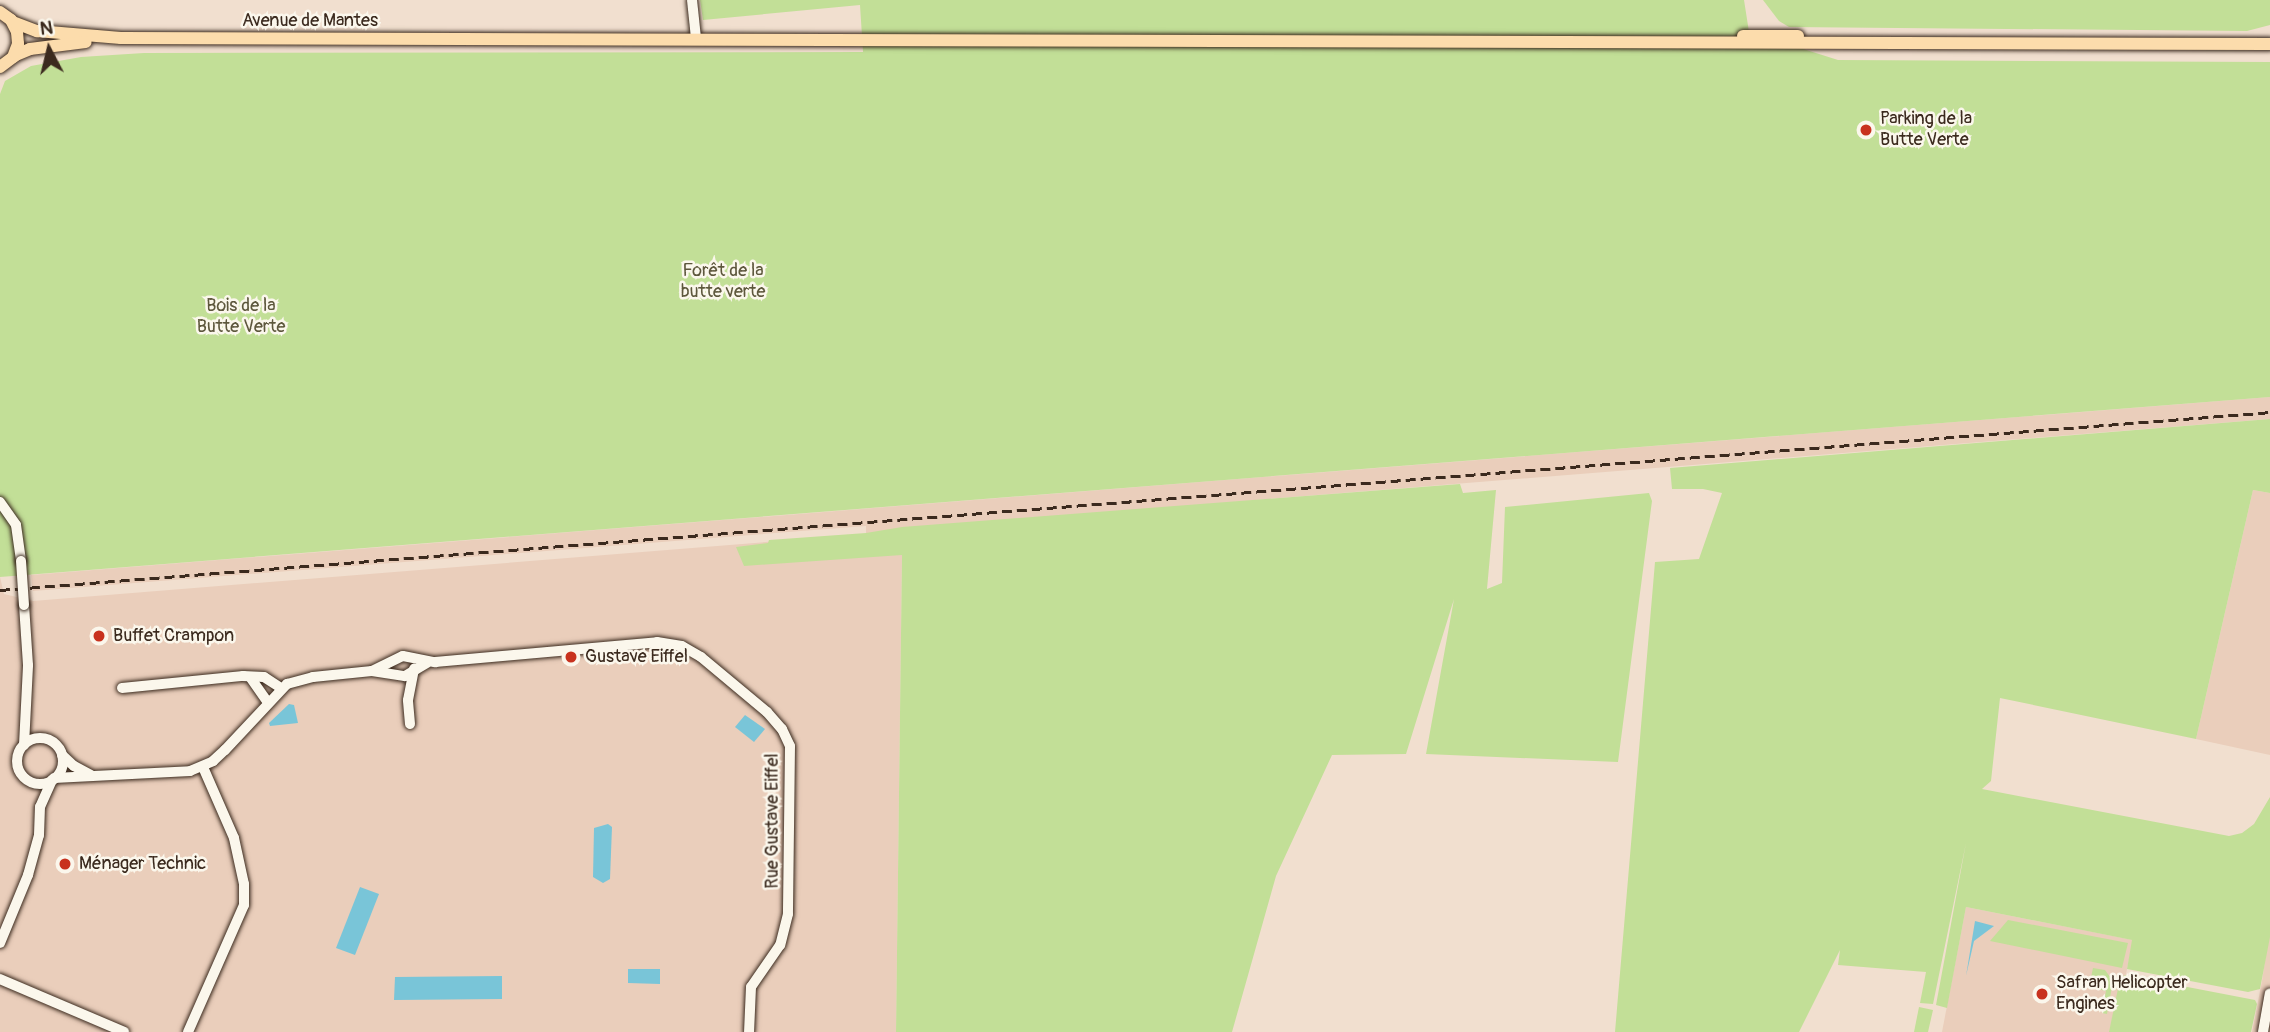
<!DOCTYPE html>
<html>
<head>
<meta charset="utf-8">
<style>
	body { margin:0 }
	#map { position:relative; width:2270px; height:1032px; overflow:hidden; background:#f1dfcf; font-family:Pangolin,sans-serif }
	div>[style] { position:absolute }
	.built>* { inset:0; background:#eacebb }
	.green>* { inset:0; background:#c2df97 }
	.water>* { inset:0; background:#79c5d8 }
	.roads { filter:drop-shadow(0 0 2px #3b2a1e) drop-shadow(0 0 2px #3b2a1e) }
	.minor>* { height:10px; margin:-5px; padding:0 5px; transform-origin:5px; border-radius:5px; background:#fbf7ec }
	.minor>.ring { margin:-5px; padding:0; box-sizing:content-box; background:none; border:10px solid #fbf7ec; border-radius:50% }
	.major>* { height:12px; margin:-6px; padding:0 6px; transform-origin:6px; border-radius:6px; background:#fcdcac }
	.rail>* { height:2.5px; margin-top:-1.25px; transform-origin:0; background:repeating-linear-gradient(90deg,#3b2a1e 0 10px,transparent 0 15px) }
	.bridges { filter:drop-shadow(0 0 2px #3b2a1e) drop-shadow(0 0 2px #3b2a1e) }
	.minor-bridge>* { height:10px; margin:-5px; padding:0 5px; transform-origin:5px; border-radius:5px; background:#fbf7ec }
	.dots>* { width:19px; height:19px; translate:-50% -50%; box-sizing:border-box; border:4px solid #fbf7ec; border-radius:50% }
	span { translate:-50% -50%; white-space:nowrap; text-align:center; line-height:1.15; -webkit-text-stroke:5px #fbf7ec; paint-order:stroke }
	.street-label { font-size:18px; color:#3b2a1e }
	.poi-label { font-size:18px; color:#3b2a1e }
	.left { translate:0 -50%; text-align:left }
	.park-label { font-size:18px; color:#5d573c }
	.north { position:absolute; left:14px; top:14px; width:70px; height:70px; -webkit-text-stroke:5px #fbf7ec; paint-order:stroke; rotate:353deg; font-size:19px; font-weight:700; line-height:28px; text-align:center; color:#3b2a1e }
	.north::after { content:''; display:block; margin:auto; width:24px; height:32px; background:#3b2a1e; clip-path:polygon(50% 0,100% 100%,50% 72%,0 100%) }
</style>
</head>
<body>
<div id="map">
	<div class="built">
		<div style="clip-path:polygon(2270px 397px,2270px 419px,1255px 500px,902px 555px,896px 1032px,0 1032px,0 577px,4px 594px,33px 601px,866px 534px,866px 526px,33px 591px,31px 575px)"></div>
		<div style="clip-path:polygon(2253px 490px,2270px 493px,2270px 755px,2196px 739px)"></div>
		<div style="clip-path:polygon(1966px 907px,2133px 940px,2114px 1032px,1942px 1032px)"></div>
		<div style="clip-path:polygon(2270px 927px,2270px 1032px,2252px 1032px,2262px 981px)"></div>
	</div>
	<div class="green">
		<div style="clip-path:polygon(700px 0,1744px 0,1749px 32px,1838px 60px,2270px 62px,2270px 397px,0 577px,0 94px,5px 81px,31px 66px,81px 57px,144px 53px,863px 52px,860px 5px,703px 20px)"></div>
		<div style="clip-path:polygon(1763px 0,2270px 0,2270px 25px,2247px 31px,1789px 27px,1779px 21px)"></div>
		<div style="clip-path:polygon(2270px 419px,2270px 493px,2253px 490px,2196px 739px,2000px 698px,1991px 781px,1982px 789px,2229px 836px,2242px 833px,2254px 824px,2270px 797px,2270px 937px,2260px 989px,2248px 992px,2127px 969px,2132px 940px,1966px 907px,1947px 1008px,1936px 1005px,1966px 843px,1933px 1004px,1920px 1003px,1926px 972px,1838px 965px,1840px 950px,1799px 1032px,1615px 1032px,1655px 562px,1699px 559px,1722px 493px,1703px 489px,1672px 489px,1670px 468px)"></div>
		<div style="clip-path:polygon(1460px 484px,1463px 493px,1496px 490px,1487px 589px,1502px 583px,1505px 507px,1649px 493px,1652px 501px,1618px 762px,1426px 754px,1454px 599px,1406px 754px,1332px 755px,1276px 876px,1232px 1032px,896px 1032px,902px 555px,744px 566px,736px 547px,768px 543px,769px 540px,866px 533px,902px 527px)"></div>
		<div style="clip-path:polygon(2008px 920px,2128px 943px,2122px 968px,1990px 941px)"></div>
		<div style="clip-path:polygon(2093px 968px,2105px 970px,2113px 981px,2107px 1014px,2102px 1013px,2106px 991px,2089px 987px)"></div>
		<div style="clip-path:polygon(2125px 975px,2255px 1000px,2257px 1004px,2251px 1032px,2109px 1032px,2120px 979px)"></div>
		<div style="clip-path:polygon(1919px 1007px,1933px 1010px,1928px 1032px,1914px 1032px)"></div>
	</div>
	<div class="water">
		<div style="clip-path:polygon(289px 704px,294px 705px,298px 723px,270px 726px,269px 723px)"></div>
		<div style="clip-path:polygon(745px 715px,765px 729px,754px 742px,735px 727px)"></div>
		<div style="clip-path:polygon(608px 824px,612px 827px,610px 879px,603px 883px,593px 877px,594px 828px)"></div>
		<div style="clip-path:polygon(360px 887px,379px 894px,355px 955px,336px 948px)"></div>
		<div style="clip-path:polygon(1975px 921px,1994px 926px,1974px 941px,1966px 976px)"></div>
		<div style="clip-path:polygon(628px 969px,660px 969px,660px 984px,628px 983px)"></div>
		<div style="clip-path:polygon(502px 976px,502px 999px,394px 1000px,395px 977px)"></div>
	</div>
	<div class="roads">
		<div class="minor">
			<div style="left:692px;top:0;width:39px;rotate:84deg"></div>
			<div style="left:0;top:502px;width:28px;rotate:55deg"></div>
			<div style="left:16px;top:525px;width:36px;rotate:82deg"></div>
			<div style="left:372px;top:671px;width:34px;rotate:-26deg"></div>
			<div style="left:403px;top:656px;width:33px;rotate:11deg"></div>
			<div style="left:435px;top:662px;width:223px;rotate:-5.1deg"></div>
			<div style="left:657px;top:642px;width:25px;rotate:9deg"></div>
			<div style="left:682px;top:646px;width:22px;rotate:30deg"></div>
			<div style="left:701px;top:657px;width:86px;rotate:39.8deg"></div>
			<div style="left:767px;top:712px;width:23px;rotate:49deg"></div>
			<div style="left:782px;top:729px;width:19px;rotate:65deg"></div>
			<div style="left:790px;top:746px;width:168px;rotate:90.7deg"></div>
			<div style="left:788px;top:914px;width:32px;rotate:104deg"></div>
			<div style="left:780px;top:945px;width:51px;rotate:124.6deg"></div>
			<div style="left:751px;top:987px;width:45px;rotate:92.5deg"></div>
			<div style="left:250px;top:677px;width:32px;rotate:55deg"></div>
			<div style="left:122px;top:688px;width:122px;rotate:-5.7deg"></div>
			<div style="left:243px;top:676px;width:21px;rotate:3deg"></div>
			<div style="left:264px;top:677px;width:20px;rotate:33deg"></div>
			<div style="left:410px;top:724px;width:24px;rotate:-95deg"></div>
			<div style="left:408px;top:700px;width:32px;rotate:-79deg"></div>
			<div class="ring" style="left:17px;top:738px;width:36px;height:36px"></div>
			<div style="left:24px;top:745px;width:80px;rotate:-87.1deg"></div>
			<div style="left:28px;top:665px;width:60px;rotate:-93.8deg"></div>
			<div style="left:62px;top:755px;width:16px;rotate:43deg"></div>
			<div style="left:74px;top:766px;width:19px;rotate:28deg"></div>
			<div style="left:54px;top:778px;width:136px;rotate:-2.9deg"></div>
			<div style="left:190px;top:771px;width:25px;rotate:-23deg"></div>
			<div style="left:213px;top:761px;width:16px;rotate:-43deg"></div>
			<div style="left:225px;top:750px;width:91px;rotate:-46.8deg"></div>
			<div style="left:287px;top:684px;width:27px;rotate:-15deg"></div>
			<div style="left:313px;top:677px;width:59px;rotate:-5.8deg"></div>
			<div style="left:372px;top:671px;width:33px;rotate:9deg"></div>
			<div style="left:405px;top:676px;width:26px;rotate:-31deg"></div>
			<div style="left:0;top:943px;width:74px;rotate:-67.6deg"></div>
			<div style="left:28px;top:875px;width:41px;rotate:-74.6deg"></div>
			<div style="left:39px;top:835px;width:28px;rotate:-88deg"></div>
			<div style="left:40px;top:807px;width:30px;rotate:-66deg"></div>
			<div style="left:0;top:979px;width:135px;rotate:23.1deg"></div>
			<div style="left:188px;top:1032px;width:139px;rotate:-66.2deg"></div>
			<div style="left:244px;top:905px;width:21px;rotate:-90deg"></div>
			<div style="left:244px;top:884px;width:47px;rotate:-102.3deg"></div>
			<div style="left:234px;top:838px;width:77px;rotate:-113.6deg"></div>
			<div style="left:2263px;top:1032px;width:39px;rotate:-80deg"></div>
		</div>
		<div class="major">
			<div style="left:0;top:12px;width:14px;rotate:36deg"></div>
			<div style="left:11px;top:20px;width:13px;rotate:63deg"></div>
			<div style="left:17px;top:32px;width:12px;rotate:85deg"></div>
			<div style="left:18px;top:44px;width:14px;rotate:111deg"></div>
			<div style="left:13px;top:22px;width:26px;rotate:21deg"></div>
			<div style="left:37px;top:31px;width:84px;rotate:4.8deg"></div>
			<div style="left:121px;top:38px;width:2149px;rotate:0.16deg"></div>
			<div style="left:1743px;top:36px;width:55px"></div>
			<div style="left:0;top:67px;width:20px;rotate:-37deg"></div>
			<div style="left:16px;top:55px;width:15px;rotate:-23deg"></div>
			<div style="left:30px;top:49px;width:56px;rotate:-7.1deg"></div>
		</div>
	</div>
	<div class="rail">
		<div style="left:0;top:590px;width:2277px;rotate:-4.48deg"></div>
	</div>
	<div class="bridges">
		<div class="minor-bridge">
			<div style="left:21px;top:561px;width:44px;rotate:86.1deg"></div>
		</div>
	</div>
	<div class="dots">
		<div style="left:1866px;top:130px;background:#c8321e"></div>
		<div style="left:99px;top:636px;background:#c8321e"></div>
		<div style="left:571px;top:657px;background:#c8321e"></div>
		<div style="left:65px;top:864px;background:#c8321e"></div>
		<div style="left:2042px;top:994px;background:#c8321e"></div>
	</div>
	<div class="street-label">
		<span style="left:310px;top:21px">Avenue de Mantes</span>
		<span style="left:773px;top:821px;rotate:-90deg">Rue Gustave Eiffel</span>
	</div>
	<div class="poi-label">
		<span class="left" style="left:1880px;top:130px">Parking de la<br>Butte Verte</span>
		<span class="left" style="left:113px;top:636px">Buffet Crampon</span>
		<span class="left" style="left:585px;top:657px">Gustave Eiffel</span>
		<span class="left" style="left:79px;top:864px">Ménager Technic</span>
		<span class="left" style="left:2056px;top:994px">Safran Helicopter<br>Engines</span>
	</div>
	<div class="park-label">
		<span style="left:723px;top:282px">Forêt de la<br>butte verte</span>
		<span style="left:241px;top:317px">Bois de la<br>Butte Verte</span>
	</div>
	<div class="north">N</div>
</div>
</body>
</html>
